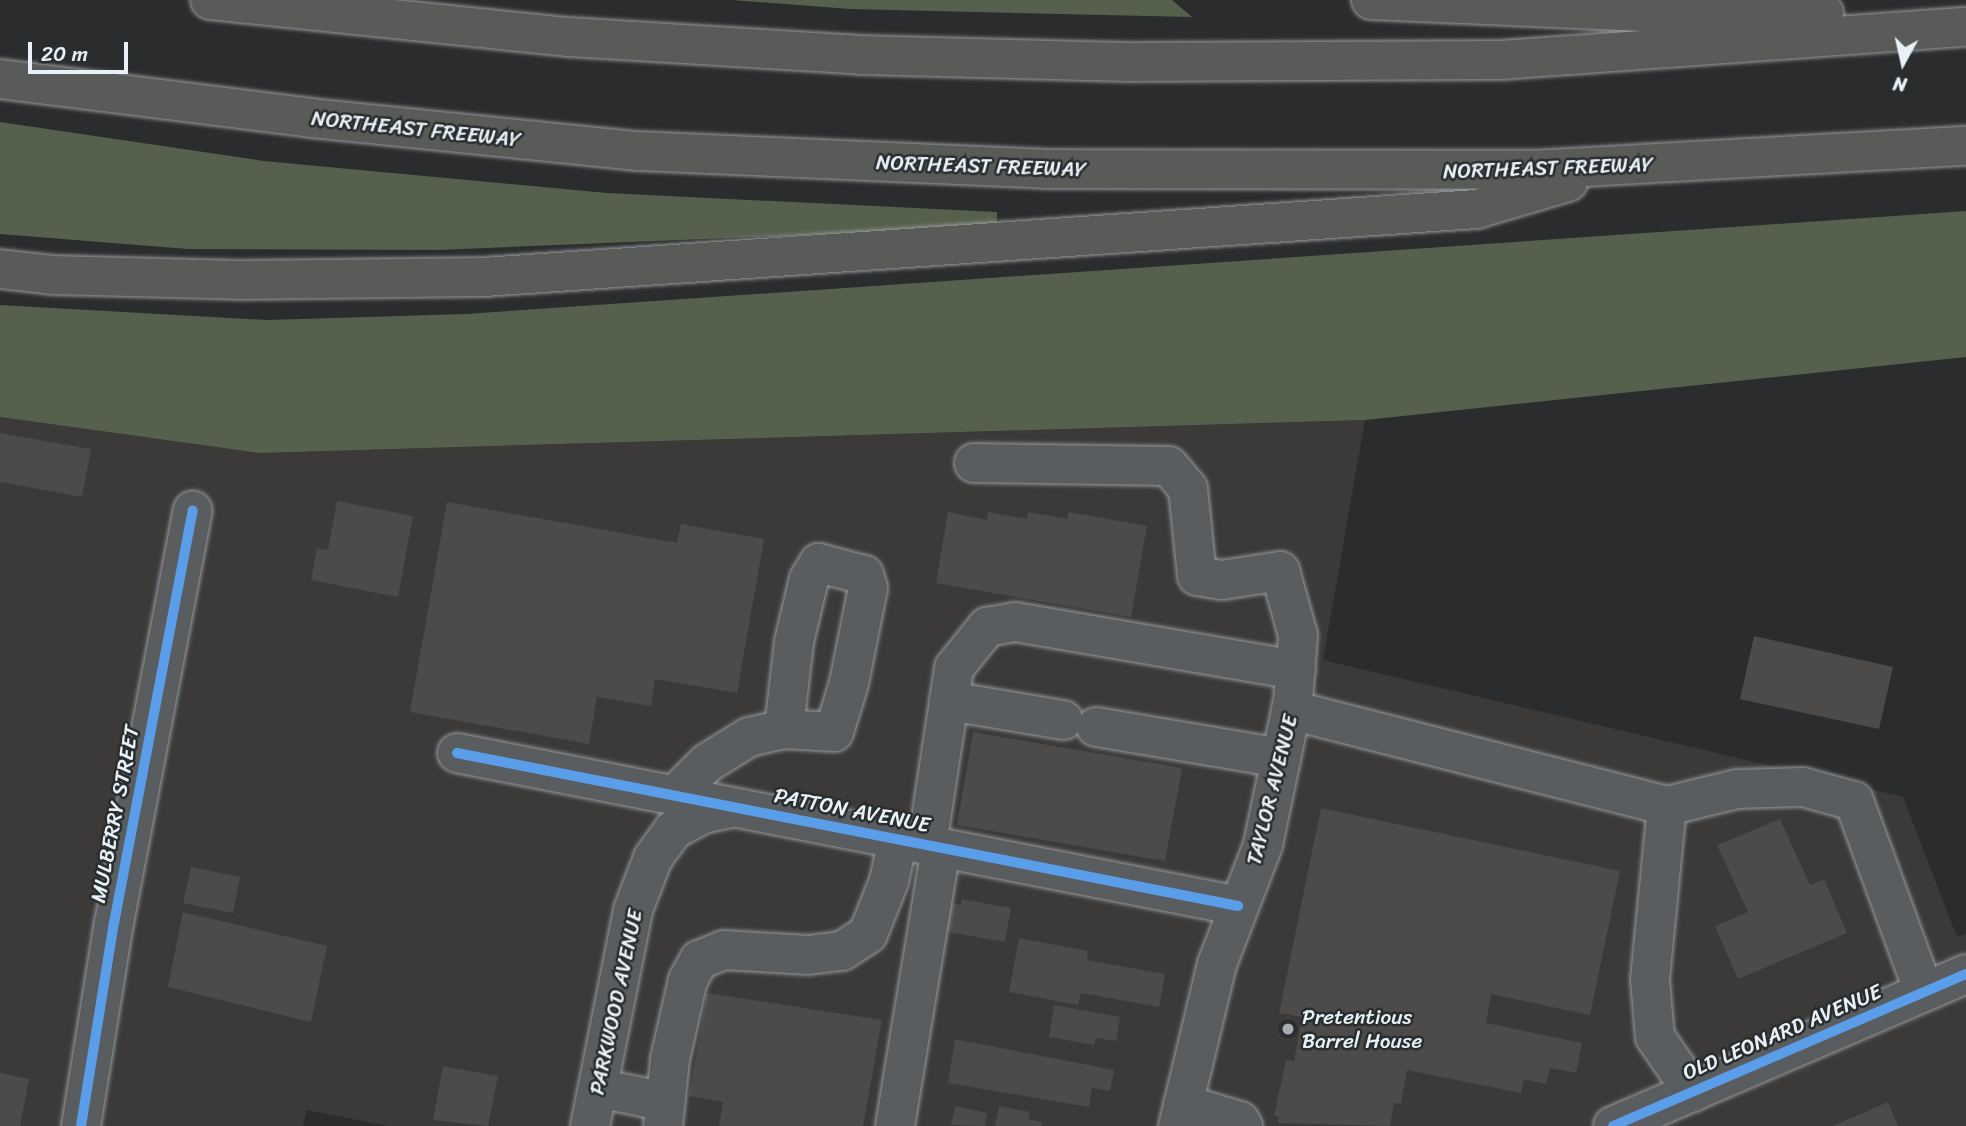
<!DOCTYPE html>
<html>
<head>
<meta charset="utf-8">
<style>
	body { margin:0 }
	#map { position:relative; width:1966px; height:1126px; overflow:hidden; background:#2b2c2d; font-family:Sriracha,sans-serif }
	div>[style] { position:absolute }
	.built>* { inset:0; background:#3c3a39 }
	.green>* { inset:0; background:#55614c }
	.building>* { inset:0; background:#4d4a4a }
	.roads { filter:drop-shadow(0 0 2px #96989a) drop-shadow(0 0 2px #96989a) }
	.minor>* { height:38px; margin:-19px; padding:0 19px; transform-origin:19px; border-radius:19px; background:#5a5d60 }
	.highway>* { height:38px; margin:-19px; padding:0 19px; transform-origin:19px; border-radius:19px; background:#585b57 }
	.cycleway>* { height:10px; margin:-5px; padding:0 5px; transform-origin:5px; border-radius:5px; background:#5a9eea }
	.dots>* { width:19px; height:19px; translate:-50% -50%; box-sizing:border-box; border:4px solid #2a2d2e; border-radius:50% }
	span { translate:-50% -50%; white-space:nowrap; text-align:center; line-height:1.15; -webkit-text-stroke:5px #2a2d2e; paint-order:stroke }
	.street-label { font-size:21px; color:#e8f1f8 }
	.poi-label { font-size:21px; color:#e8f1f8 }
	.left { translate:0 -50%; text-align:left }
	.north { position:absolute; left:1868px; top:28px; width:70px; height:70px; -webkit-text-stroke:5px #2a2d2e; paint-order:stroke; rotate:188deg; font-size:19px; font-weight:700; line-height:28px; text-align:center; color:#e8f1f8 }
	.north::after { content:''; display:block; margin:auto; width:24px; height:32px; background:#e8f1f8; clip-path:polygon(50% 0,100% 100%,50% 72%,0 100%) }
	.scale { position:absolute; left:28px; top:42px; width:100px; height:32px; box-sizing:border-box; border:4px solid #e8f1f8; border-top:0; padding-left:9px; font-size:21px; line-height:24px; white-space:nowrap; color:#e8f1f8; -webkit-text-stroke:5px #2a2d2e; paint-order:stroke }
</style>
</head>
<body>
<div id="map">
	<div class="built">
		<div style="clip-path:polygon(0 417px,260px 453px,1365px 420px,1323px 660px,1903px 797px,1957px 937px,1966px 934px,1966px 1126px,388px 1126px,307px 1110px,303px 1126px,0 1126px)"></div>
	</div>
	<div class="green">
		<div style="clip-path:polygon(732px 0,1172px 0,1192px 17px,850px 9px)"></div>
		<div style="clip-path:polygon(0 122px,264px 161px,607px 193px,997px 212px,997px 227px,438px 250px,188px 249px,0 234px)"></div>
		<div style="clip-path:polygon(1966px 211px,1966px 357px,1365px 420px,260px 453px,0 417px,0 305px,267px 320px,466px 314px)"></div>
	</div>
	<div class="building">
		<div style="clip-path:polygon(0 433px,91px 449px,82px 497px,0 482px)"></div>
		<div style="clip-path:polygon(337px 501px,413px 516px,398px 597px,311px 580px,317px 548px,328px 550px)"></div>
		<div style="clip-path:polygon(447px 502px,677px 543px,681px 524px,764px 539px,737px 693px,655px 679px,651px 706px,597px 697px,589px 744px,410px 712px)"></div>
		<div style="clip-path:polygon(948px 512px,987px 520px,988px 512px,1027px 519px,1028px 512px,1067px 519px,1069px 512px,1147px 526px,1131px 617px,936px 583px)"></div>
		<div style="clip-path:polygon(1754px 636px,1893px 667px,1879px 729px,1740px 699px)"></div>
		<div style="clip-path:polygon(973px 732px,1182px 768px,1165px 861px,957px 825px)"></div>
		<div style="clip-path:polygon(1321px 808px,1620px 871px,1590px 1015px,1491px 994px,1486px 1023px,1582px 1043px,1576px 1073px,1550px 1068px,1546px 1084px,1524px 1079px,1521px 1093px,1407px 1070px,1401px 1104px,1394px 1103px,1390px 1126px,1278px 1123px,1279px 1117px,1274px 1116px,1286px 1060px,1294px 1061px,1302px 1017px,1279px 1013px)"></div>
		<div style="clip-path:polygon(1780px 819px,1810px 885px,1824px 879px,1847px 933px,1738px 979px,1715px 926px,1748px 912px,1717px 845px)"></div>
		<div style="clip-path:polygon(191px 867px,240px 877px,233px 913px,183px 903px)"></div>
		<div style="clip-path:polygon(962px 899px,1011px 908px,1005px 942px,942px 931px,948px 902px,961px 905px)"></div>
		<div style="clip-path:polygon(183px 912px,327px 946px,311px 1022px,168px 987px)"></div>
		<div style="clip-path:polygon(1019px 938px,1088px 951px,1087px 960px,1165px 974px,1159px 1007px,1081px 993px,1078px 1005px,1009px 992px)"></div>
		<div style="clip-path:polygon(707px 993px,882px 1020px,863px 1126px,719px 1126px,723px 1102px,689px 1096px)"></div>
		<div style="clip-path:polygon(1054px 1005px,1120px 1017px,1116px 1041px,1096px 1038px,1094px 1045px,1049px 1037px)"></div>
		<div style="clip-path:polygon(955px 1039px,1114px 1070px,1110px 1091px,1092px 1088px,1089px 1107px,948px 1083px)"></div>
		<div style="clip-path:polygon(443px 1066px,498px 1076px,488px 1126px,433px 1120px)"></div>
		<div style="clip-path:polygon(0 1073px,29px 1079px,20px 1126px,0 1126px)"></div>
		<div style="clip-path:polygon(1888px 1102px,1898px 1126px,1833px 1126px)"></div>
		<div style="clip-path:polygon(955px 1106px,987px 1113px,985px 1126px,951px 1125px)"></div>
		<div style="clip-path:polygon(999px 1106px,1030px 1112px,1028px 1119px,1042px 1122px,1041px 1126px,995px 1126px)"></div>
	</div>
	<div class="roads">
		<div class="minor">
			<div style="left:974px;top:463px;width:195px;rotate:0.9deg"></div>
			<div style="left:1169px;top:466px;width:30px;rotate:50deg"></div>
			<div style="left:1188px;top:489px;width:87px;rotate:84.1deg"></div>
			<div style="left:1197px;top:576px;width:25px;rotate:9deg"></div>
			<div style="left:1222px;top:580px;width:59px;rotate:-8.8deg"></div>
			<div style="left:1280px;top:571px;width:66px;rotate:74.3deg"></div>
			<div style="left:1298px;top:635px;width:66px;rotate:94.3deg"></div>
			<div style="left:1293px;top:701px;width:147px;rotate:101.8deg"></div>
			<div style="left:1263px;top:845px;width:128px;rotate:111.1deg"></div>
			<div style="left:1217px;top:964px;width:167px;rotate:103.5deg"></div>
			<div style="left:949px;top:701px;width:116px;rotate:9.5deg"></div>
			<div style="left:1291px;top:710px;width:388px;rotate:14.3deg"></div>
			<div style="left:1667px;top:806px;width:72px;rotate:-13.7deg"></div>
			<div style="left:1737px;top:789px;width:66px;rotate:-1.7deg"></div>
			<div style="left:1803px;top:787px;width:53px;rotate:15.4deg"></div>
			<div style="left:1854px;top:801px;width:203px;rotate:69.9deg"></div>
			<div style="left:1096px;top:727px;width:188px;rotate:9.5deg"></div>
			<div style="left:457px;top:753px;width:796px;rotate:11.08deg"></div>
			<div style="left:675px;top:795px;width:45px;rotate:-45deg"></div>
			<div style="left:707px;top:763px;width:49px;rotate:-31.8deg"></div>
			<div style="left:749px;top:737px;width:36px;rotate:-13deg"></div>
			<div style="left:784px;top:729px;width:50px;rotate:3.4deg"></div>
			<div style="left:834px;top:732px;width:51px;rotate:-73deg"></div>
			<div style="left:849px;top:683px;width:97px;rotate:-78.7deg"></div>
			<div style="left:868px;top:588px;width:14px;rotate:-107deg"></div>
			<div style="left:864px;top:575px;width:47px;rotate:-165.1deg"></div>
			<div style="left:819px;top:563px;width:19px;rotate:122deg"></div>
			<div style="left:809px;top:579px;width:65px;rotate:103.4deg"></div>
			<div style="left:794px;top:642px;width:88px;rotate:96.6deg"></div>
			<div style="left:1667px;top:806px;width:174px;rotate:95.6deg"></div>
			<div style="left:1650px;top:979px;width:58px;rotate:85.1deg"></div>
			<div style="left:1655px;top:1037px;width:67px;rotate:55.4deg"></div>
			<div style="left:927px;top:845px;width:179px;rotate:-81.3deg"></div>
			<div style="left:954px;top:668px;width:53px;rotate:-51.2deg"></div>
			<div style="left:987px;top:627px;width:28px;rotate:-10deg"></div>
			<div style="left:1015px;top:622px;width:285px;rotate:9.7deg"></div>
			<div style="left:598px;top:1088px;width:69px;rotate:11.6deg"></div>
			<div style="left:1183px;top:1104px;width:59px;rotate:16.6deg"></div>
			<div style="left:1240px;top:1121px;width:6px;rotate:59deg"></div>
			<div style="left:81px;top:1126px;width:206px;rotate:-80.8deg"></div>
			<div style="left:114px;top:923px;width:420px;rotate:-79.2deg"></div>
			<div style="left:590px;top:1126px;width:220px;rotate:-78.7deg"></div>
			<div style="left:633px;top:910px;width:56px;rotate:-69deg"></div>
			<div style="left:653px;top:858px;width:34px;rotate:-54deg"></div>
			<div style="left:673px;top:830px;width:34px;rotate:-28deg"></div>
			<div style="left:703px;top:814px;width:29px;rotate:-12deg"></div>
			<div style="left:663px;top:1126px;width:67px;rotate:-84deg"></div>
			<div style="left:670px;top:1059px;width:81px;rotate:-77.2deg"></div>
			<div style="left:688px;top:980px;width:23px;rotate:-61deg"></div>
			<div style="left:699px;top:960px;width:27px;rotate:-22deg"></div>
			<div style="left:724px;top:950px;width:84px;rotate:3.4deg"></div>
			<div style="left:808px;top:955px;width:34px;rotate:-7deg"></div>
			<div style="left:842px;top:951px;width:31px;rotate:-33deg"></div>
			<div style="left:868px;top:934px;width:57px;rotate:-68.4deg"></div>
			<div style="left:889px;top:881px;width:43px;rotate:-77.9deg"></div>
			<div style="left:895px;top:1126px;width:282px;rotate:-80.6deg"></div>
			<div style="left:1613px;top:1126px;width:384px;rotate:-23.3deg"></div>
		</div>
		<div class="highway">
			<div style="left:210px;top:0;width:361px;rotate:5.9deg"></div>
			<div style="left:569px;top:37px;width:293px;rotate:3.5deg"></div>
			<div style="left:861px;top:55px;width:268px;rotate:1.5deg"></div>
			<div style="left:1129px;top:62px;width:372px;rotate:-0.3deg"></div>
			<div style="left:1501px;top:60px;width:466px;rotate:-4.1deg"></div>
			<div style="left:1371px;top:0;width:279px;rotate:2.5deg"></div>
			<div style="left:1650px;top:12px;width:174px;rotate:0.3deg"></div>
			<div style="left:0;top:79px;width:313px;rotate:7.1deg"></div>
			<div style="left:311px;top:118px;width:329px;rotate:5.8deg"></div>
			<div style="left:638px;top:151px;width:407px;rotate:2.5deg"></div>
			<div style="left:1045px;top:169px;width:487px;rotate:0.1deg"></div>
			<div style="left:1532px;top:170px;width:435px;rotate:-3.2deg"></div>
			<div style="left:0;top:269px;width:52px;rotate:6.6deg"></div>
			<div style="left:52px;top:275px;width:186px;rotate:1.5deg"></div>
			<div style="left:238px;top:280px;width:246px;rotate:-0.7deg"></div>
			<div style="left:484px;top:277px;width:995px;rotate:-3.92deg"></div>
			<div style="left:1477px;top:209px;width:95px;rotate:-16.5deg"></div>
		</div>
	</div>
	<div class="cycleway">
		<div style="left:457px;top:753px;width:796px;rotate:11.08deg"></div>
		<div style="left:81px;top:1126px;width:206px;rotate:-80.8deg"></div>
		<div style="left:114px;top:923px;width:420px;rotate:-79.2deg"></div>
		<div style="left:1613px;top:1126px;width:384px;rotate:-23.3deg"></div>
	</div>
	<div class="dots">
		<div style="left:1288px;top:1029px;background:#a6acb1"></div>
	</div>
	<div class="street-label">
		<span style="left:416px;top:129px;rotate:6deg">NORTHEAST FREEWAY</span>
		<span style="left:981px;top:166px;rotate:2deg">NORTHEAST FREEWAY</span>
		<span style="left:1548px;top:168px;rotate:-2deg">NORTHEAST FREEWAY</span>
		<span style="left:1272px;top:790px;rotate:-76deg">TAYLOR AVENUE</span>
		<span style="left:852px;top:810px;rotate:11deg">PATTON AVENUE</span>
		<span style="left:115px;top:814px;rotate:-79deg">MULBERRY STREET</span>
		<span style="left:616px;top:1002px;rotate:-78deg">PARKWOOD AVENUE</span>
		<span style="left:1782px;top:1032px;rotate:-23deg">OLD LEONARD AVENUE</span>
	</div>
	<div class="poi-label">
		<span class="left" style="left:1302px;top:1029px">Pretentious<br>Barrel House</span>
	</div>
	<div class="north">N</div>
	<div class="scale">20 m</div>
</div>
</body>
</html>
